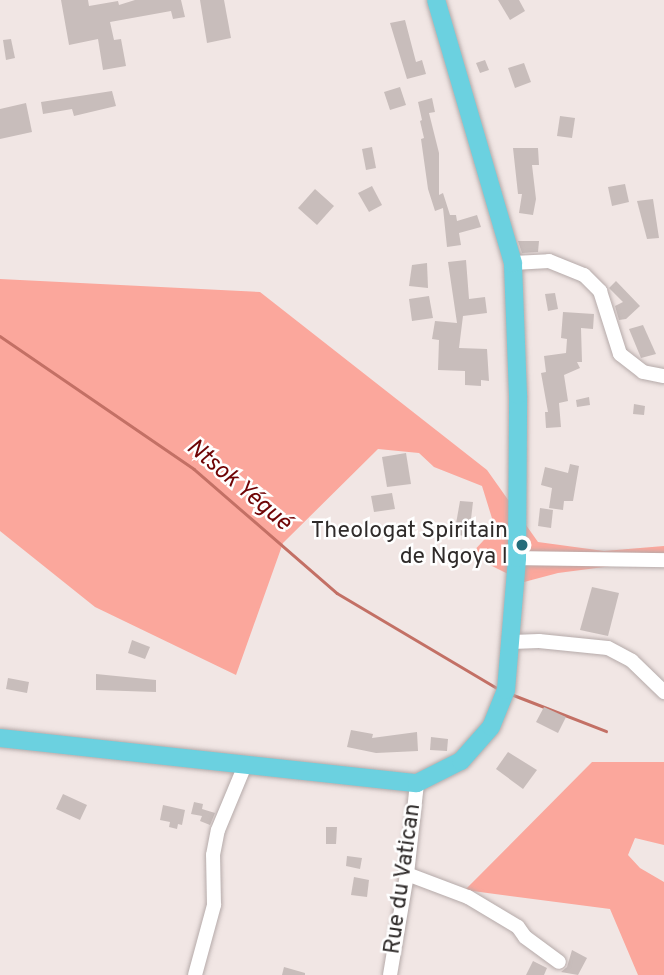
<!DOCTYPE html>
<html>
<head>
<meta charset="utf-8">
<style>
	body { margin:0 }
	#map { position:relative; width:664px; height:975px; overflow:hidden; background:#f1e6e4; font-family:Overpass,sans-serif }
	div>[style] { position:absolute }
	.green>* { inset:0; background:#fba79c }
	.stream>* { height:2.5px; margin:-1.25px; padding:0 1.25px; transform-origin:1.25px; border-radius:1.25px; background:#c37065 }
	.building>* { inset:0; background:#c8bdbb }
	.roads { filter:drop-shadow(0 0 2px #b5aaa9) drop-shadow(0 0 2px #b5aaa9) }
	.minor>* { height:14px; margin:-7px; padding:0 7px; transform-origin:7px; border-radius:7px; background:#fff }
	.major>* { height:18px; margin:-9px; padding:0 9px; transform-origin:9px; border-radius:9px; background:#6bd1e0 }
	.dots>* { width:19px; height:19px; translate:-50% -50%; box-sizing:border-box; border:4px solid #fff; border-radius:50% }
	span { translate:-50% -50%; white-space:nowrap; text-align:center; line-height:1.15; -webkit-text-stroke:5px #fff; paint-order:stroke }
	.poi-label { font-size:23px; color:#2f2b2a }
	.right { translate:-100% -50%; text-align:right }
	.street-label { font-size:23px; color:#2f2b2a }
	.water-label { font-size:24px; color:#6f0405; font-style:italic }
</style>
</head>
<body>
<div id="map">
	<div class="green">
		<div style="clip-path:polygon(0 279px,260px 292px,487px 470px,538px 542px,604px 551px,664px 546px,664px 567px,658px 560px,558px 573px,524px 582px,470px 555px,495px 528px,482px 486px,434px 467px,419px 453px,378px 449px,283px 543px,236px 675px,95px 607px,0 531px)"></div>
		<div style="clip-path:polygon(592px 762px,664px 762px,664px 845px,635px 838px,628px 855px,640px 868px,664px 882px,664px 975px,638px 975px,610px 909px,465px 890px)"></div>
	</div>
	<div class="stream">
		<div style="left:0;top:336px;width:235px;rotate:34.4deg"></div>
		<div style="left:194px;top:469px;width:189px;rotate:40.9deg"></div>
		<div style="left:337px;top:593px;width:188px;rotate:30.7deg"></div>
		<div style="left:511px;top:694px;width:102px;rotate:21.3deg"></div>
	</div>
	<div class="building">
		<div style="clip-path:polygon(61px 0,88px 0,89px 6px,118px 1px,119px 5px,135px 0,181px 0,185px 17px,173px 19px,171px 11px,110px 22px,114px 40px,121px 39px,126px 66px,103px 70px,98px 39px,69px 45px)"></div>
		<div style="clip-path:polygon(200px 0,224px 0,231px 38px,207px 43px)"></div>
		<div style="clip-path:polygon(498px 0,519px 0,525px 11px,510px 20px)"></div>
		<div style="clip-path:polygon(405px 20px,416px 62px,422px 60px,426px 74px,407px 79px,390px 23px)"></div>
		<div style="clip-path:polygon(11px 39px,15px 58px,6px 60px,3px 40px)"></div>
		<div style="clip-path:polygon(485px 60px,489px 70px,480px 73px,476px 63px)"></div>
		<div style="clip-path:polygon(524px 63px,531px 82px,515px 88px,508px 68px)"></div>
		<div style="clip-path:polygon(400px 87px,406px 105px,390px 110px,384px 92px)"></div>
		<div style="clip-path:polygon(112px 91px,116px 106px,74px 116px,72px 109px,43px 114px,41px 102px)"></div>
		<div style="clip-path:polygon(432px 98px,435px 112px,429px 113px,439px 153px,439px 195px,443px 193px,450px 215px,456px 215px,457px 221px,477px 215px,481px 227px,459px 233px,461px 245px,447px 247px,443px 208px,435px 211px,428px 189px,421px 139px,424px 138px,420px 121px,422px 120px,418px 102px)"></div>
		<div style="clip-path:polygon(26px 103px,32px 132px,0 139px,0 109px)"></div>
		<div style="clip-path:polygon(560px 116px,575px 118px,572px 138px,557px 136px)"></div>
		<div style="clip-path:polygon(372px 147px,376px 168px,366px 170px,362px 149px)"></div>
		<div style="clip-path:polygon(513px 148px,538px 148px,539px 165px,532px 165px,536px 199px,533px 215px,519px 213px,522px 194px,518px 194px)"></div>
		<div style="clip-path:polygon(625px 184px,629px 202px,612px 206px,608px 187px)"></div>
		<div style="clip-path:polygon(372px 186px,382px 205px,369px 212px,358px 193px)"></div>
		<div style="clip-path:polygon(315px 189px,334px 206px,317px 225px,298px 208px)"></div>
		<div style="clip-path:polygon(653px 199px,659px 238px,647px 239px,637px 201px)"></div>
		<div style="clip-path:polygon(518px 241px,539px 241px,538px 252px,522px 253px)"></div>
		<div style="clip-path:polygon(466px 260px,469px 299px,485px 297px,487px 313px,463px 316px,459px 348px,487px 349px,489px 381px,481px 380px,481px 386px,465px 385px,465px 371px,438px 370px,439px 340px,432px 339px,435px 321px,457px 323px,448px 262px)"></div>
		<div style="clip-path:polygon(427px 263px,428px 288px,409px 286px,412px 265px)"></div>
		<div style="clip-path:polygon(616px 281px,640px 306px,626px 319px,619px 320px,615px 306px,623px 302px,609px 288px)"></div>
		<div style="clip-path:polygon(555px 293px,558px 309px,548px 311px,545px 294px)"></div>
		<div style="clip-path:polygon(429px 296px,433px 318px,412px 321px,409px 299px)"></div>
		<div style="clip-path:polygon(563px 312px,594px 314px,593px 329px,581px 328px,582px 362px,577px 362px,580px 368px,564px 375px,568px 401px,559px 403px,561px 427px,546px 428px,545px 412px,548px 412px,541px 373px,546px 372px,544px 356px,566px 353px,567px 339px,561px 338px)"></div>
		<div style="clip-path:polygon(643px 325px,656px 354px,641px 358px,629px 329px)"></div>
		<div style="clip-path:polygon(589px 397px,590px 405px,577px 407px,576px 400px)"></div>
		<div style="clip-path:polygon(634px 404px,645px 406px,644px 415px,633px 414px)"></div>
		<div style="clip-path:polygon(406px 453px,411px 484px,387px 487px,382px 457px)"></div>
		<div style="clip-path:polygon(570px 464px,579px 466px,573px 501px,564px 501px,563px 510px,549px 508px,552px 488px,541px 485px,545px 467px,568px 473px)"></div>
		<div style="clip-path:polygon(392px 493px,395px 509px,374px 512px,371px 496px)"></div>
		<div style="clip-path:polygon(460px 501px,473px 502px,469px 536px,454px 535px)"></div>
		<div style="clip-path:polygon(540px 508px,553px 510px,551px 528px,538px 526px)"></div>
		<div style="clip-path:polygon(592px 587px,619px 593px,608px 636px,580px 630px)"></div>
		<div style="clip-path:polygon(132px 640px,150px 647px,145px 659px,128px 653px)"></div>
		<div style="clip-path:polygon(96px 674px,156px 680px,156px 692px,96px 690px)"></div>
		<div style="clip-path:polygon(8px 678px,29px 682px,27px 693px,6px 689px)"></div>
		<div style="clip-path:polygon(544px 707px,566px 717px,558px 733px,536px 722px)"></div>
		<div style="clip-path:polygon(351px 730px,373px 734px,372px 738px,417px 732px,418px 751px,376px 753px,347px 747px)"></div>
		<div style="clip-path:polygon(431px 737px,448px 739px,447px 751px,430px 750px)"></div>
		<div style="clip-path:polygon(508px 752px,537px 770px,523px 789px,496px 769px)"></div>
		<div style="clip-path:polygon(63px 794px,87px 805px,80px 820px,56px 809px)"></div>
		<div style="clip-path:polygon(194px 802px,203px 804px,202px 809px,215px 813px,210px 825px,200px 821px,202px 816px,191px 814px)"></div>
		<div style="clip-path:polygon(163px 805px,185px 810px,182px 825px,178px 824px,177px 829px,169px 827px,170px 822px,160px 820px)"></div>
		<div style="clip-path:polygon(326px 827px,337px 827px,336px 844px,326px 844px)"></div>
		<div style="clip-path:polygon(347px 856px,362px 858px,360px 869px,346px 866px)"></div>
		<div style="clip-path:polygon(354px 877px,369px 880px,367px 897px,351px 895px)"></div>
		<div style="clip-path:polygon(572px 950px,587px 958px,578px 975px,561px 972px,567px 967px)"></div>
		<div style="clip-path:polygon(533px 961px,547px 968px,544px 975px,526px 975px)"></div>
		<div style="clip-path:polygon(284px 967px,305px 973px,305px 975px,282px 975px)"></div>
	</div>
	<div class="roads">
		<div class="minor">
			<div style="left:513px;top:263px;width:36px;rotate:-3deg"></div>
			<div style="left:549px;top:261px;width:38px;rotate:22deg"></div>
			<div style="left:584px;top:275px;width:23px;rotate:45deg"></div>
			<div style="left:600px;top:291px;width:66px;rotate:72.4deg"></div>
			<div style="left:620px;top:354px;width:29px;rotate:38deg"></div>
			<div style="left:643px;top:372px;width:21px;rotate:11deg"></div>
			<div style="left:517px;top:558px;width:147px;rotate:0.8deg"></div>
			<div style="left:512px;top:642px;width:27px;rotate:-2deg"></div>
			<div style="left:539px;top:641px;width:69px;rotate:5.8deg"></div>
			<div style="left:608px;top:648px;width:27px;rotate:28deg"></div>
			<div style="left:632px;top:661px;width:45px;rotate:44.1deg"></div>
			<div style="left:407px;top:874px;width:65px;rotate:20.7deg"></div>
			<div style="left:468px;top:897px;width:58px;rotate:31deg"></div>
			<div style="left:518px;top:927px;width:12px;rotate:55deg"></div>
			<div style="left:525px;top:937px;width:42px;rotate:36.3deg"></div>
			<div style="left:195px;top:975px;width:73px;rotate:-74.8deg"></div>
			<div style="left:214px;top:905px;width:50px;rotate:-91.1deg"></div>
			<div style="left:213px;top:855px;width:25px;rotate:-79deg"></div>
			<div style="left:218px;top:830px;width:70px;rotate:-67.4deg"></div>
			<div style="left:390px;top:975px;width:102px;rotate:-80.4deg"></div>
			<div style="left:407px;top:874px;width:92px;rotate:-83.7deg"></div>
		</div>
		<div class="major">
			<div style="left:0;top:738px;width:419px;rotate:6.2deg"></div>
			<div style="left:417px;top:783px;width:49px;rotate:-26.6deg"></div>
			<div style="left:461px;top:761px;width:45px;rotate:-48.6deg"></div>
			<div style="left:491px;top:727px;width:40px;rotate:-68deg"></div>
			<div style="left:506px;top:690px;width:132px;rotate:-85.2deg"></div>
			<div style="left:517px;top:558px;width:163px;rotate:-89.6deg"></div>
			<div style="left:518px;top:395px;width:132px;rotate:-92.2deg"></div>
			<div style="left:513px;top:263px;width:274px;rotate:-106.3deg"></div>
		</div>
	</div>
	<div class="dots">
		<div style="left:522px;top:545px;background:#256d7a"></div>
	</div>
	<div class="poi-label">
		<span class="right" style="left:508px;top:545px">Theologat Spiritain<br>de Ngoya I</span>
	</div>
	<div class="street-label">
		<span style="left:404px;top:879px;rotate:-82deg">Rue du Vatican</span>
	</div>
	<div class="water-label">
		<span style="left:238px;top:486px;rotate:40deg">Ntsok Yégué</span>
	</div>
</div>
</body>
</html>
